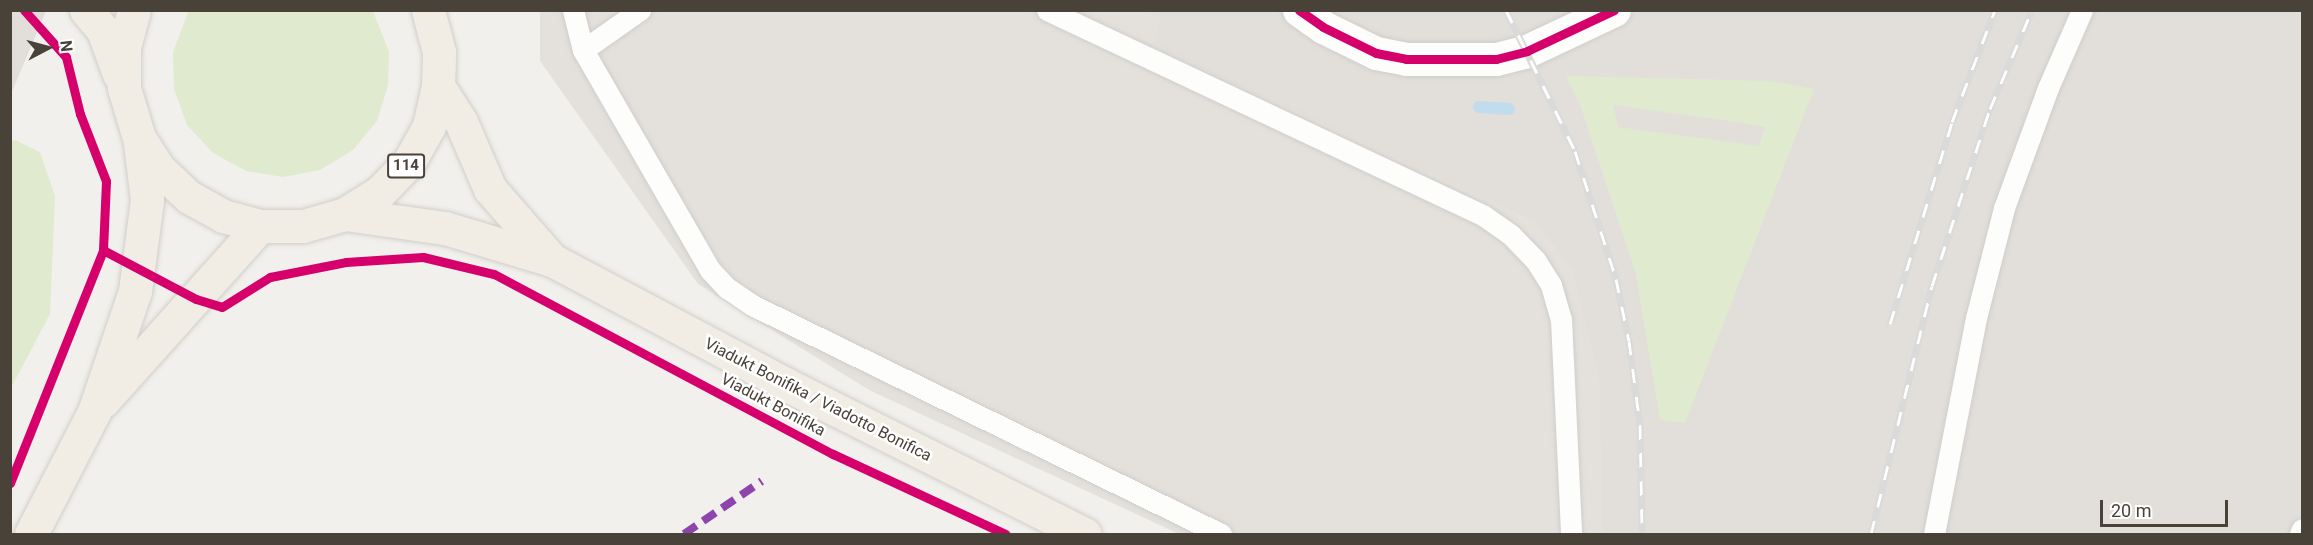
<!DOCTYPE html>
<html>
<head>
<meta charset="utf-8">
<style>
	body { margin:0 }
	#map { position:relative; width:2313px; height:545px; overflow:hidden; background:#f2f0ec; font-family:Roboto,sans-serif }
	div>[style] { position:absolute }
	.industrial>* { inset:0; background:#e2dfdb }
	.green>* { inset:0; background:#e0eace }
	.parking>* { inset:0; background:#e4e1dd }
	.stream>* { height:12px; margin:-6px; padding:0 6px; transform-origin:6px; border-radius:6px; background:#c0dced }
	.roads { filter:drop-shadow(0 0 2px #d0ceca) drop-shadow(0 0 2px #d0ceca) }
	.service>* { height:21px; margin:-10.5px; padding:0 10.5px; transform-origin:10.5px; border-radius:10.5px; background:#fdfdfc }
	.minor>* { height:33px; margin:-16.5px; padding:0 16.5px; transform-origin:16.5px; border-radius:16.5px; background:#fdfdfc }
	.primary>* { height:33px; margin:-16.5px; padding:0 16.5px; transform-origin:16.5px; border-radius:16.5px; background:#f1ede5 }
	.rail>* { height:7px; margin-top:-3.5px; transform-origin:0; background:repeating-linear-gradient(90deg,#fff 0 14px,#dadad9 0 28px); box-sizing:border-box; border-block:2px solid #dadad9 }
	.quiet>* { height:8px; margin-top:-4px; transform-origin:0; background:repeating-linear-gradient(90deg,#8e44ad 0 15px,transparent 0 23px) }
	.cycleway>* { height:9px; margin:-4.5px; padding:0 4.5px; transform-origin:4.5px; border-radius:4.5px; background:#d6006c }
	span { translate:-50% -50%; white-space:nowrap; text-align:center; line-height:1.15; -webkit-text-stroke:5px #fff; paint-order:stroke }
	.shield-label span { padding:2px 4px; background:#fff; border:2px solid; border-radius:4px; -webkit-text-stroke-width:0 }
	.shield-label { font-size:15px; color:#484238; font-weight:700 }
	.street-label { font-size:16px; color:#484238 }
	.frame { position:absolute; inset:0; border:12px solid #484238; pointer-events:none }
	.north { position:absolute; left:18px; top:18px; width:60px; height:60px; -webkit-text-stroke:4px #fff; paint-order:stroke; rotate:84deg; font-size:16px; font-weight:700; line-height:24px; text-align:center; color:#484238 }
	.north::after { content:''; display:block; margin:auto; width:21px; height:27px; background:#484238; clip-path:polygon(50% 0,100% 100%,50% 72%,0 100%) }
	.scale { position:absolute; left:2100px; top:500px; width:128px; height:27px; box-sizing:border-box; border:3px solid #484238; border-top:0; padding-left:8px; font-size:18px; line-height:21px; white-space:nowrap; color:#484238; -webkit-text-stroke:4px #fff; paint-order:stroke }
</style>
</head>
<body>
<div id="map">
	<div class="industrial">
		<div style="clip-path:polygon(11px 10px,46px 11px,11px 94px,10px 11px)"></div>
		<div style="clip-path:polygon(616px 11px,2302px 11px,2302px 534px,1513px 534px)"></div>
	</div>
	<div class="green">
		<div style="clip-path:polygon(189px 10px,373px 11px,389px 52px,388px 85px,377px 121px,353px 150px,320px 170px,283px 177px,246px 171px,213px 153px,187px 125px,174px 89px,173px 52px)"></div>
		<div style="clip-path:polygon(evenodd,1566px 76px,1771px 81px,1814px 89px,1685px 423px,1660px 420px,1636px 275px,1581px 107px,1566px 76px,1613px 105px,1730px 121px,1765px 127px,1759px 146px,1618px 127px,1613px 105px)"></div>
		<div style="clip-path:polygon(15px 140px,40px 152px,55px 196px,50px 314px,11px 388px,10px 142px)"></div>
	</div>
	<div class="parking">
		<div style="clip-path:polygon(1145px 10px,1160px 17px,1153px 46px,1535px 221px,1573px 270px,1599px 376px,1603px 534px,1179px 534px,869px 390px,698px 284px,540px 61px,540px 11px)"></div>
	</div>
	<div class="stream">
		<div style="left:1479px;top:107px;width:30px;rotate:4deg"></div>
	</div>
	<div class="roads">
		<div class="service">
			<div style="left:573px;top:10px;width:41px;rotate:76deg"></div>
			<div style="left:583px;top:50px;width:254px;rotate:60deg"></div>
			<div style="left:710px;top:270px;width:25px;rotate:47deg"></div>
			<div style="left:727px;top:288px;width:30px;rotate:34deg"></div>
			<div style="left:752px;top:305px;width:522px;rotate:26.03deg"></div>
			<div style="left:1047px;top:10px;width:483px;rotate:25.2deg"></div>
			<div style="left:1484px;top:216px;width:33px;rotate:35deg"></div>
			<div style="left:1511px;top:235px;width:36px;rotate:46deg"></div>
			<div style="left:1536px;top:261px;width:28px;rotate:58deg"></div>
			<div style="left:1551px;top:285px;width:35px;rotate:74deg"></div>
			<div style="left:1561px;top:319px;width:215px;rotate:87.3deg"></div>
			<div style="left:583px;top:50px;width:70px;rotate:-35.1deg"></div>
			<div style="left:1934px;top:534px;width:220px;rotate:-79deg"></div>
			<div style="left:1976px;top:318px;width:114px;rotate:-75.7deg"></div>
			<div style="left:2004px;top:208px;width:128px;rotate:-69.9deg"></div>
			<div style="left:2048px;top:88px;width:85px;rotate:-66.4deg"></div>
			<div style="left:2300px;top:534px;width:5px;rotate:-68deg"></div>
		</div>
		<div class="minor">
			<div style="left:1299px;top:10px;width:29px;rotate:35deg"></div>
			<div style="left:1323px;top:27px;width:59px;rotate:26.1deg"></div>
			<div style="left:1376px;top:53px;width:31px;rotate:11deg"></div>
			<div style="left:1406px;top:59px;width:90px"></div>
			<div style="left:1496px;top:59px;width:32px;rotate:-14deg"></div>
			<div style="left:1527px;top:51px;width:96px;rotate:-25.2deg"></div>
		</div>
		<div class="primary">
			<div style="left:86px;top:10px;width:26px;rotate:50deg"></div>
			<div style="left:103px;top:30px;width:47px;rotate:70deg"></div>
			<div style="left:134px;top:10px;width:39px;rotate:105deg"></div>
			<div style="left:124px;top:48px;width:40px;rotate:90deg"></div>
			<div style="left:124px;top:88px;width:52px;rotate:73.3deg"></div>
			<div style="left:139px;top:138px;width:38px;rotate:57deg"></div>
			<div style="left:160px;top:170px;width:40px;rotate:43deg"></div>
			<div style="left:189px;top:197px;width:39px;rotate:29deg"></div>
			<div style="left:223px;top:216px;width:38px;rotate:15deg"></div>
			<div style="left:260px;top:226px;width:43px"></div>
			<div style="left:303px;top:226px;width:44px;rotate:-15.9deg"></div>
			<div style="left:345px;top:214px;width:41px;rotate:-32.2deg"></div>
			<div style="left:380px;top:192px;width:42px;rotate:-46deg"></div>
			<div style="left:409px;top:162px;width:41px;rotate:-60.9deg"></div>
			<div style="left:429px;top:126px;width:41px;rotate:-77.3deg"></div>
			<div style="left:438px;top:86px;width:34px;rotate:-88deg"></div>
			<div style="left:439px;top:52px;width:43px;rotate:-104.7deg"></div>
			<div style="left:438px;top:86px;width:43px;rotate:57.4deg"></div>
			<div style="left:461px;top:122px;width:73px;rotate:66.6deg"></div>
			<div style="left:490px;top:189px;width:94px;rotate:48.9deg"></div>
			<div style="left:345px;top:214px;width:101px;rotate:8deg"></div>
			<div style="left:445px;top:228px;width:112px;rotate:16.7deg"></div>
			<div style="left:552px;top:260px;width:264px;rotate:28deg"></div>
			<div style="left:785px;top:384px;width:335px;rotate:26.6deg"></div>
			<div style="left:103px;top:401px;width:235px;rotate:-48.1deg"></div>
			<div style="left:31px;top:534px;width:137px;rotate:-62.7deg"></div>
			<div style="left:94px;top:412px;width:128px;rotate:-71.3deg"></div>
			<div style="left:135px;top:291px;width:92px;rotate:-82.5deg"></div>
			<div style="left:147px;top:200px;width:57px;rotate:-97deg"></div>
		</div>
	</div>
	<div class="rail">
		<div style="left:1506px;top:10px;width:157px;rotate:63.9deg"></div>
		<div style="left:1575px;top:151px;width:134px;rotate:72.2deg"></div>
		<div style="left:1616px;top:279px;width:63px;rotate:78.2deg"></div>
		<div style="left:1629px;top:341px;width:85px;rotate:82.5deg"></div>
		<div style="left:1640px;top:425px;width:109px;rotate:88.9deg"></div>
		<div style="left:1890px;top:324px;width:211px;rotate:-72.9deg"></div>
		<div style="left:1952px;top:122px;width:120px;rotate:-69deg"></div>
		<div style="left:1871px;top:534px;width:255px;rotate:-76.2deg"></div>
		<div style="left:1932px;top:286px;width:186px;rotate:-71.9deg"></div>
		<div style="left:1990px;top:109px;width:108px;rotate:-67deg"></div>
	</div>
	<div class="quiet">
		<div style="left:684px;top:534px;width:94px;rotate:-34.2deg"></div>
	</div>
	<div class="cycleway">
		<div style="left:1299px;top:10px;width:29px;rotate:35deg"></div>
		<div style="left:1323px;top:27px;width:59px;rotate:26.1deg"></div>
		<div style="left:1376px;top:53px;width:31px;rotate:11deg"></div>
		<div style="left:1406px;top:59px;width:90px"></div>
		<div style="left:1496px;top:59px;width:32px;rotate:-14deg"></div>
		<div style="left:1527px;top:51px;width:96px;rotate:-25.2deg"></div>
		<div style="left:103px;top:250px;width:105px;rotate:27.8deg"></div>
		<div style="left:196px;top:299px;width:27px;rotate:17deg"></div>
		<div style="left:222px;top:307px;width:57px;rotate:-32deg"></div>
		<div style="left:270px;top:277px;width:77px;rotate:-11.2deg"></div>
		<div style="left:346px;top:262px;width:77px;rotate:-3.7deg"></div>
		<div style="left:423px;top:257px;width:73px;rotate:13.5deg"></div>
		<div style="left:494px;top:274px;width:384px;rotate:28deg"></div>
		<div style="left:833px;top:454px;width:190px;rotate:24.9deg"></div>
		<div style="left:10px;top:483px;width:251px;rotate:-68.2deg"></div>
		<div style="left:103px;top:250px;width:69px;rotate:-87.5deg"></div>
		<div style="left:106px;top:181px;width:72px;rotate:-111.2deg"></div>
		<div style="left:80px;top:114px;width:59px;rotate:-103.8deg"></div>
		<div style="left:66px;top:57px;width:63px;rotate:-131.8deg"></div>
	</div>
	<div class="shield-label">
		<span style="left:406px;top:166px">114</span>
	</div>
	<div class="street-label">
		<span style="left:818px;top:400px;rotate:27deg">Viadukt Bonifika / Viadotto Bonifica</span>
		<span style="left:773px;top:405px;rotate:28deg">Viadukt Bonifika</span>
	</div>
	<div class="frame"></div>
	<div class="north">N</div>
	<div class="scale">20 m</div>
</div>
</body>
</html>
